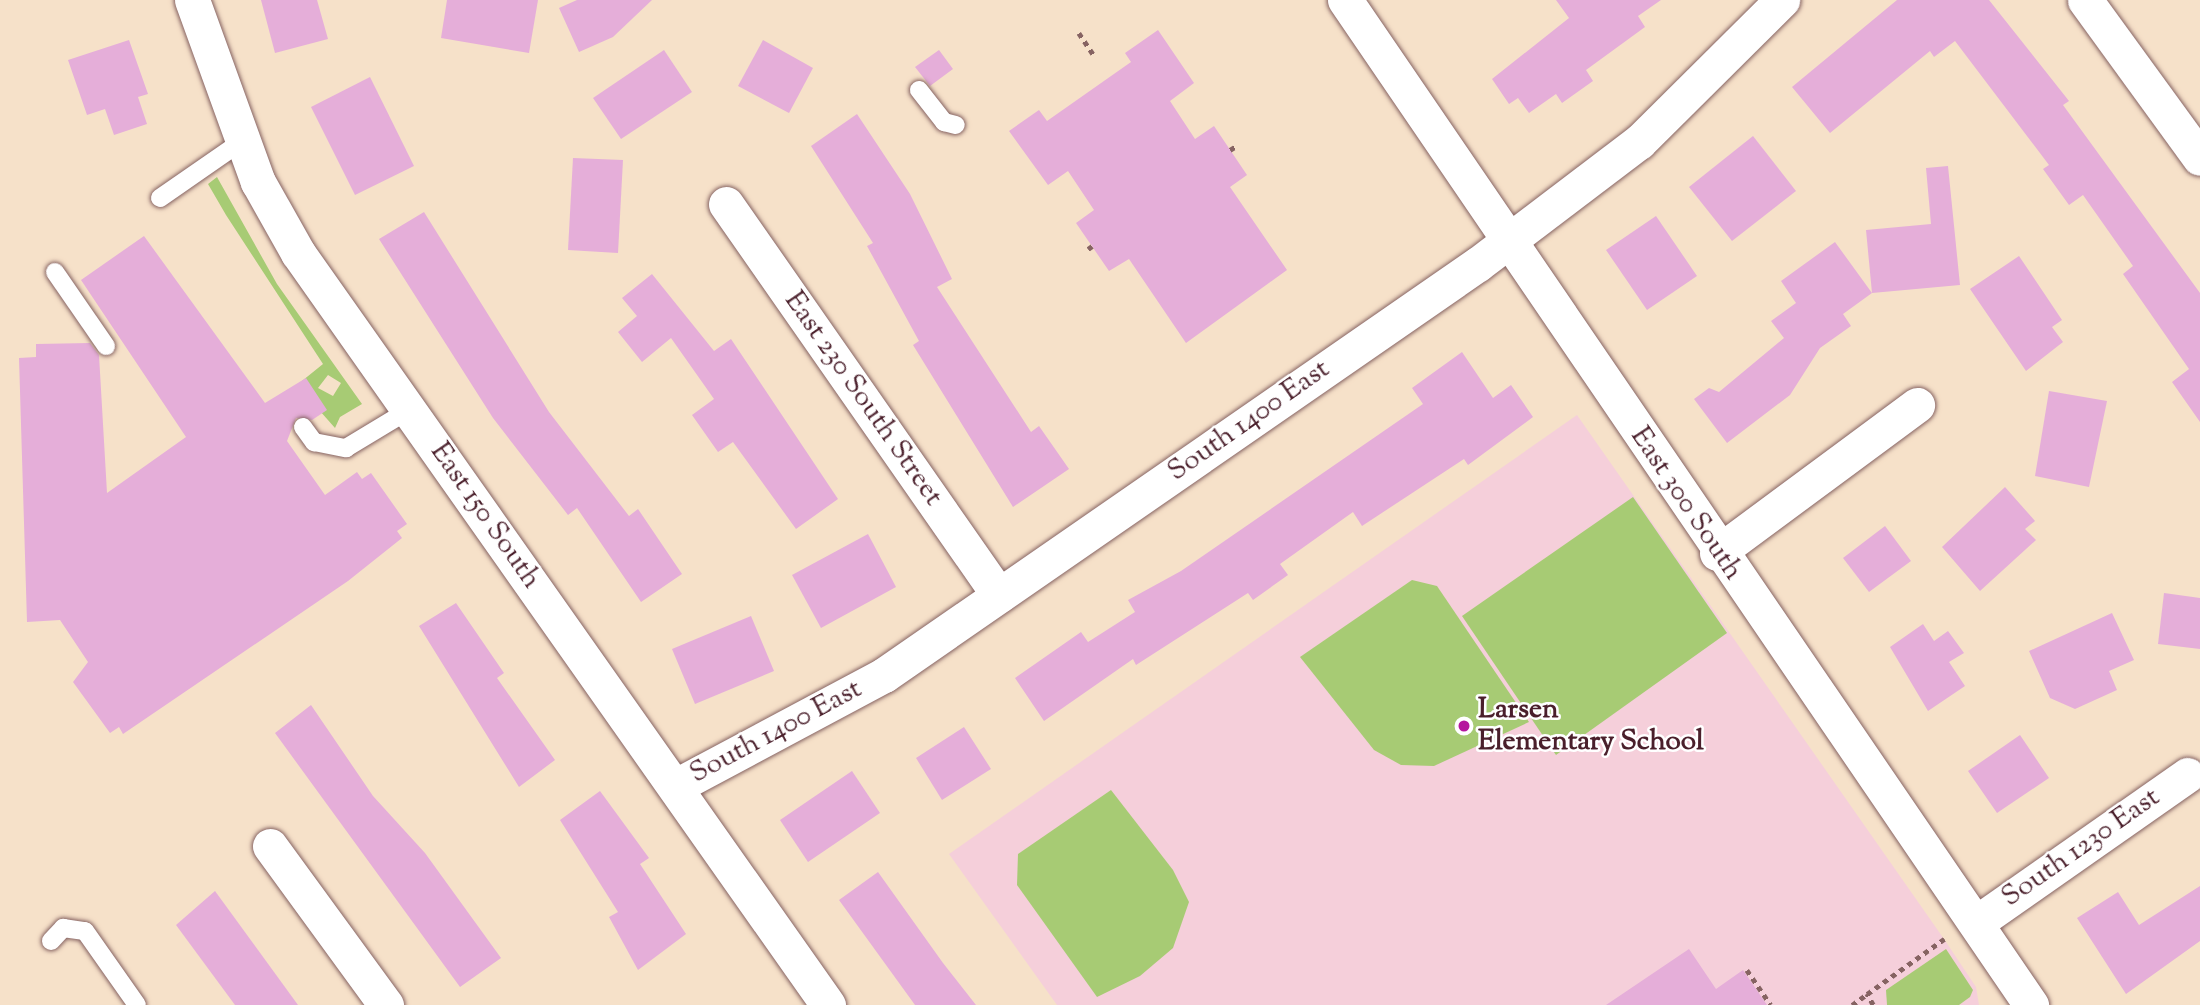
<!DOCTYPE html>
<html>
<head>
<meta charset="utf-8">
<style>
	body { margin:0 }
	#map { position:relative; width:2200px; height:1005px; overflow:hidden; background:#f6e1c9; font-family:"Sorts Mill Goudy",serif }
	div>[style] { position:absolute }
	.built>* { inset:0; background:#f5cfda }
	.green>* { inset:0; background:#a7cb74 }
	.building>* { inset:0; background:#e5aed9 }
	.path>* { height:4.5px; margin-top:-2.25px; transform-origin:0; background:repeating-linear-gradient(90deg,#866362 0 5px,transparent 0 10px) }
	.roads { filter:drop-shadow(0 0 2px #866362) drop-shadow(0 0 2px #866362) }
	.lane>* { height:18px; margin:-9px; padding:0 9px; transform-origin:9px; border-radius:9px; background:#fff }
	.street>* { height:35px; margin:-17.5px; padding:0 17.5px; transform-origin:17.5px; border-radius:17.5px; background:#fff }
	.dots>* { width:19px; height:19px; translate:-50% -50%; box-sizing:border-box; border:4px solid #fff; border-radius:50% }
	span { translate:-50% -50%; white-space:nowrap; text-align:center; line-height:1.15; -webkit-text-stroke:5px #fff; paint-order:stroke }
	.street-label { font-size:28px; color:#4a1f2b }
	.poi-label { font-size:28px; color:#4a1f2b; font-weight:700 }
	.left { translate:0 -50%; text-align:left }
</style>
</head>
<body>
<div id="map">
	<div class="built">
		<div style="clip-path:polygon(1577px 415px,1944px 939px,1976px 987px,1979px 1005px,1057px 1005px,949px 854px)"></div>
	</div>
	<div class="green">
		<div style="clip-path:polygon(evenodd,217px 177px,277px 284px,362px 404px,340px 417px,335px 428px,297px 385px,323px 364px,226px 215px,208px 184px,217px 177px,328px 375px,341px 383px,333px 396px,318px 388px,328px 375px)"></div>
		<div style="clip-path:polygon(1633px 497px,1727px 633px,1556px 755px,1462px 616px)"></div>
		<div style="clip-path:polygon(1412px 580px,1437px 586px,1529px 722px,1434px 766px,1401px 765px,1374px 750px,1300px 657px)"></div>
		<div style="clip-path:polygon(1111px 790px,1173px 870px,1189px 902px,1173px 948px,1140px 976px,1097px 997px,1017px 885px,1018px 854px)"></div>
		<div style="clip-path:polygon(1946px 949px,1973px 990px,1970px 997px,1959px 1005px,1887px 1005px,1886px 990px)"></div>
	</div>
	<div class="building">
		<div style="clip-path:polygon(261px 0,317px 0,328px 39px,275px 53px)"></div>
		<div style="clip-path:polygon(447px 0,538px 0,529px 53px,441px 38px)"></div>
		<div style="clip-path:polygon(577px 0,652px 0,613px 37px,579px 52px,559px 8px)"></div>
		<div style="clip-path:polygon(1556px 0,1661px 0,1638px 16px,1645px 27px,1586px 70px,1593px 81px,1562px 103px,1556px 94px,1529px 113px,1518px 98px,1509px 104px,1492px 79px,1569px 18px)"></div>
		<div style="clip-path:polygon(1897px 0,1989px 0,2069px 101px,2063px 105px,2200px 293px,2200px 422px,2172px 382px,2189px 369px,2123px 274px,2133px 266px,2083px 195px,2069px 205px,2043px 169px,2049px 165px,1955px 41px,1934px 57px,1930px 51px,1830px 133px,1792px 87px)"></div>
		<div style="clip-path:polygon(1158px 30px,1194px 83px,1170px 101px,1195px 139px,1214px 126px,1247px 175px,1230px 187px,1287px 270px,1186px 343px,1129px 259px,1109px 271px,1076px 223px,1094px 210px,1068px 171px,1048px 185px,1009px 131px,1039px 110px,1047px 121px,1131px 62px,1125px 53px)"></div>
		<div style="clip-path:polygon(129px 40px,148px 94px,138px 97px,147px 124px,114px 135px,105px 109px,87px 115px,68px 60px)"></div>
		<div style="clip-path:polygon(763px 40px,813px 68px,789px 113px,738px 86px)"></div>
		<div style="clip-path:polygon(664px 50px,692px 92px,621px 139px,593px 98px)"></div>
		<div style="clip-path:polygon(939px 50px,953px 69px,930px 86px,915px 67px)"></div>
		<div style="clip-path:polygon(370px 77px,414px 166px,355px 195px,311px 107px)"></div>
		<div style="clip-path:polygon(857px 114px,910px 194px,952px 279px,937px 287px,1031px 432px,1039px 426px,1069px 469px,1013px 507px,913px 345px,919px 341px,867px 246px,873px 243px,811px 146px)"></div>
		<div style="clip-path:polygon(1753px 136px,1796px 191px,1732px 241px,1689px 187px)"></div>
		<div style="clip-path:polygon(573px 158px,623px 160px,618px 253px,568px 250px)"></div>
		<div style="clip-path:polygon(1948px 166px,1960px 285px,1872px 293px,1866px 230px,1931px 224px,1926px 168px)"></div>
		<div style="clip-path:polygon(424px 212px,549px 412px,629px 516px,638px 509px,682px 574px,641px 602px,577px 508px,568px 515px,493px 418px,379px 239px)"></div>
		<div style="clip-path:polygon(1656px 216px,1697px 276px,1647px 310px,1606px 250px)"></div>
		<div style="clip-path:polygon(144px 236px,265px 403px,306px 378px,327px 410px,312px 420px,296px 418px,287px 441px,325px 495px,357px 472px,362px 479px,371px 473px,407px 524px,397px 531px,402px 538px,348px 581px,123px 734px,119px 727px,110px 733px,73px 682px,88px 662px,60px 620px,27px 622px,19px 358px,36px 357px,36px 344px,90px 343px,99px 355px,107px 493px,186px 437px,81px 280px)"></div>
		<div style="clip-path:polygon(1835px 242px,1872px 293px,1843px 314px,1851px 326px,1820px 348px,1790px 395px,1727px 443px,1694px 399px,1709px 388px,1719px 392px,1784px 338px,1771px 321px,1796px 303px,1781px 281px)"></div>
		<div style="clip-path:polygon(2019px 256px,2062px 320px,2052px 327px,2063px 342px,2026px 371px,1970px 289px)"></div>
		<div style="clip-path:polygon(652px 274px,714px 351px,731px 339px,838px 499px,796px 529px,733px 442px,718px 452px,692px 415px,714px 399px,671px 338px,642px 362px,618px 332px,637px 316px,622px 298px)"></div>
		<div style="clip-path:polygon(1462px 352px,1493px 398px,1511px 385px,1533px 417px,1468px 465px,1464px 459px,1362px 526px,1353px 512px,1280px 564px,1288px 575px,1253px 600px,1248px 593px,1136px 665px,1133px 659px,1044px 721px,1015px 678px,1081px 632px,1088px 642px,1135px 612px,1128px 600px,1181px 571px,1423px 404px,1412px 388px)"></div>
		<div style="clip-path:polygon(2049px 391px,2107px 401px,2089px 487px,2035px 476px)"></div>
		<div style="clip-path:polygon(2005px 487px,2035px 521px,2025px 529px,2036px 540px,1980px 591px,1942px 547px)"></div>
		<div style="clip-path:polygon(1885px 526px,1911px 561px,1869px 592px,1843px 558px)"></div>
		<div style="clip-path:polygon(868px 534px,896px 587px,821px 628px,792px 575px)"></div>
		<div style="clip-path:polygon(2164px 593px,2200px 598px,2200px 649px,2158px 644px)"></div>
		<div style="clip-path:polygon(456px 603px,504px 673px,497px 678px,555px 760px,519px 787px,419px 626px)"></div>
		<div style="clip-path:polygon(2112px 613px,2134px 660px,2109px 671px,2117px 690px,2075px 709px,2050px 698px,2029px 651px)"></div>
		<div style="clip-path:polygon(751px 616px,774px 671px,695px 704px,672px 649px)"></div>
		<div style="clip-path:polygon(1923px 624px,1934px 641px,1948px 631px,1964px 653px,1949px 662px,1965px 686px,1928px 711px,1890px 647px)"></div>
		<div style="clip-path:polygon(311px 705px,373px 796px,425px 853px,501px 958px,460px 987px,275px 733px)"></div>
		<div style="clip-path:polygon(964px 727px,991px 769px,942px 800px,916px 758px)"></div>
		<div style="clip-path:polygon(2020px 735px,2049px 778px,1997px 813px,1968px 771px)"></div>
		<div style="clip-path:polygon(852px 771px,880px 813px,808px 862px,780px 820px)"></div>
		<div style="clip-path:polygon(600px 791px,649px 858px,640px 864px,686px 934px,638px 970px,609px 917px,618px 912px,560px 820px)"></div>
		<div style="clip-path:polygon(878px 872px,943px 963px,976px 1005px,915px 1005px,839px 900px)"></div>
		<div style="clip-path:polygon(2200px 886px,2200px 941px,2126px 994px,2077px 918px,2118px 892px,2139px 925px)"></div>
		<div style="clip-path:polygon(215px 891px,298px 1005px,235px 1005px,176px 925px)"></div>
		<div style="clip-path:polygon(1689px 949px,1716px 989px,1743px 970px,1767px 1005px,1606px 1005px)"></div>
	</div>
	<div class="path">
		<div style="left:1079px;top:33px;width:27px;rotate:56deg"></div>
		<div style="left:1230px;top:150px;width:9px;rotate:-32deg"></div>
		<div style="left:1088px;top:249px;width:5px;rotate:-37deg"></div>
		<div style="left:1747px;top:970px;width:42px;rotate:55.6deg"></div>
		<div style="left:1852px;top:1005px;width:19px;rotate:-36deg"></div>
		<div style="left:1873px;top:1005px;width:13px;rotate:-119deg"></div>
		<div style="left:1867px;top:994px;width:95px;rotate:-35.5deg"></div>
	</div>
	<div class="roads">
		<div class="lane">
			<div style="left:919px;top:90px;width:41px;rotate:52deg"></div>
			<div style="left:944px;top:122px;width:12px;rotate:14deg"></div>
			<div style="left:160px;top:198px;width:98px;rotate:-34.7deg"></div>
			<div style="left:55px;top:272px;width:90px;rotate:55.4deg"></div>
			<div style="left:303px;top:427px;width:19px;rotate:54deg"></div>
			<div style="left:314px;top:442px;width:33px;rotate:11deg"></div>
			<div style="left:346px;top:448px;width:74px;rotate:-31.1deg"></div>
			<div style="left:51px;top:941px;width:18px;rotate:-47deg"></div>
			<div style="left:63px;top:928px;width:22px;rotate:8deg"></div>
			<div style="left:85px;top:931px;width:90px;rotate:54.9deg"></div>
		</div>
		<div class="street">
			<div style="left:192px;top:0;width:194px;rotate:70.1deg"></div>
			<div style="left:258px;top:182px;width:81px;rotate:60.6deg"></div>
			<div style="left:298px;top:253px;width:920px;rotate:54.82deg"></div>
			<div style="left:1345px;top:0;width:1217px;rotate:55.68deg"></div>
			<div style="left:2085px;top:0;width:195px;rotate:54deg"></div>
			<div style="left:726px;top:204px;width:477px;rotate:55.1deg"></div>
			<div style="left:1717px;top:553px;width:249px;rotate:-36.5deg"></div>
			<div style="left:676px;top:786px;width:236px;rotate:-28.1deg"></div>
			<div style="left:884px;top:675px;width:722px;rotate:-34.68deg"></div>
			<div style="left:1478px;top:264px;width:202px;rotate:-37.2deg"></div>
			<div style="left:1639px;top:142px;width:202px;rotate:-44.8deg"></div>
			<div style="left:270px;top:846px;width:197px;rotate:53.9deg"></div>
			<div style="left:1976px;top:923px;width:258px;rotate:-35deg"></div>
		</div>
	</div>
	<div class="dots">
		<div style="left:1464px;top:726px;background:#b5179e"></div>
	</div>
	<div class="street-label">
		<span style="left:863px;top:399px;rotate:55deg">East 230 South Street</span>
		<span style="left:1249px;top:421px;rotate:-35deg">South 1400 East</span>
		<span style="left:1686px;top:504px;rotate:56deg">East 300 South</span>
		<span style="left:485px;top:516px;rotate:55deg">East 150 South</span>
		<span style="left:776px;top:732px;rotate:-28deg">South 1400 East</span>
		<span style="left:2081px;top:848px;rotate:-35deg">South 1230 East</span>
	</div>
	<div class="poi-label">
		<span class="left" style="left:1478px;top:726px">Larsen<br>Elementary School</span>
	</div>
</div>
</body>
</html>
